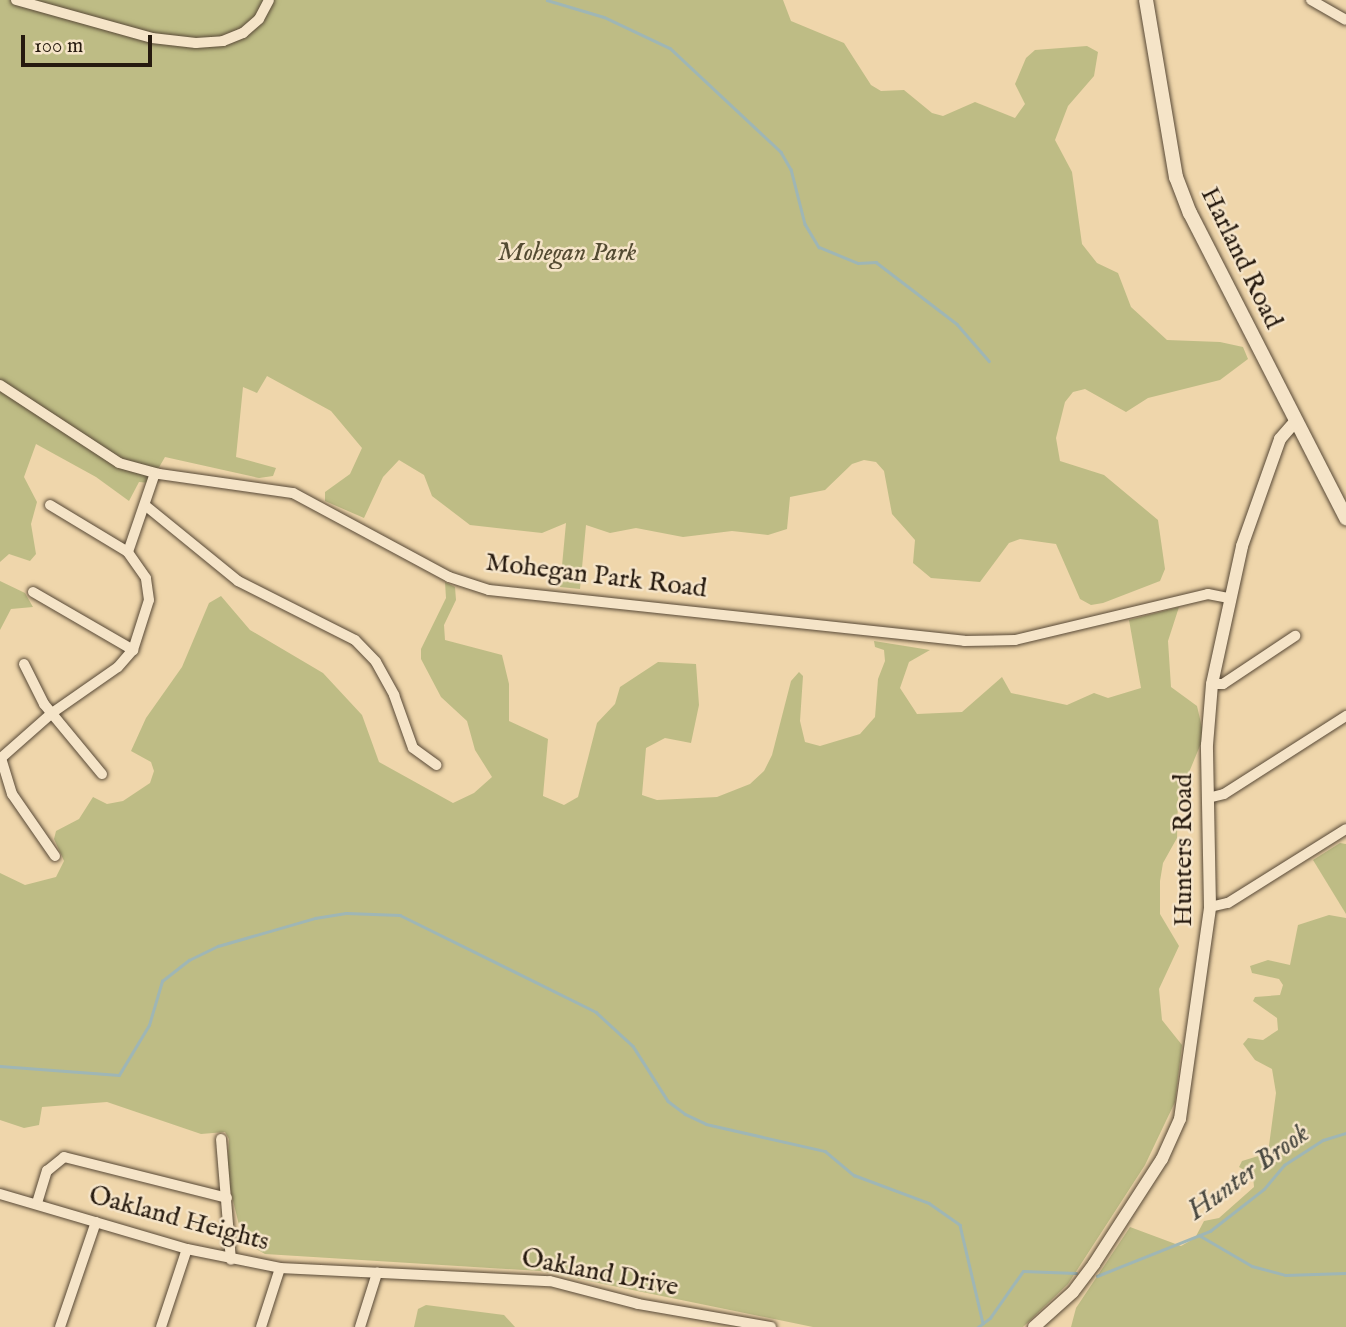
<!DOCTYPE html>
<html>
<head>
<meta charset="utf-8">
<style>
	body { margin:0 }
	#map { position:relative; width:1346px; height:1327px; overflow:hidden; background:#efd6ab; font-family:"IM FELL English",serif }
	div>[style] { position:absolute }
	.green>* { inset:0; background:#bebc85 }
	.stream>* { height:2.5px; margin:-1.25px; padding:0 1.25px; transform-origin:1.25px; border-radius:1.25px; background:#9fb6b5 }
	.roads { filter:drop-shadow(0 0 2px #584936) drop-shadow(0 0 2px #584936) }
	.minor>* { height:10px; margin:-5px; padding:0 5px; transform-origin:5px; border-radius:5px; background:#f5e4c8 }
	.tertiary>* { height:12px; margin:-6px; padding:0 6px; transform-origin:6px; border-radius:6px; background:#f5e4c8 }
	.secondary>* { height:14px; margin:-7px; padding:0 7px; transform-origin:7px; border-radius:7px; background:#f5e4c8 }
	span { translate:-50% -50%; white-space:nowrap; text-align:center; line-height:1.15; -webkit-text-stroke:5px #f5e4c8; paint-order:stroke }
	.park-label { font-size:26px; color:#544b32; font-style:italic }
	.street-label { font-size:26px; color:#261a0f }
	.water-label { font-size:28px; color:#4a4941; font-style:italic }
	.scale { position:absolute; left:21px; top:35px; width:131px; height:32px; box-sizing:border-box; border:4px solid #261a0f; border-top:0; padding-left:9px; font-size:21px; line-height:24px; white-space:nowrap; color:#261a0f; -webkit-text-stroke:5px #f5e4c8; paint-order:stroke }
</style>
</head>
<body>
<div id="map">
	<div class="green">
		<div style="clip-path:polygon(0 0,783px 0,791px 21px,844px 43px,871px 85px,881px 91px,904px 90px,932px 113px,943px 116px,975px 102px,1015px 118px,1025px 104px,1015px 84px,1026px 58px,1035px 50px,1087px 46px,1098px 52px,1094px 76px,1068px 106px,1055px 140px,1072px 172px,1082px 244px,1097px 263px,1118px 273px,1131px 307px,1167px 340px,1220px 342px,1243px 347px,1248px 359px,1220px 380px,1148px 398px,1126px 412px,1085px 389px,1073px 392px,1065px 402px,1056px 438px,1060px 461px,1104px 475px,1158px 520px,1165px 569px,1160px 581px,1103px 603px,1091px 605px,1080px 599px,1056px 544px,1020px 539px,1009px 543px,980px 582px,931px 578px,913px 563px,915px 540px,892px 514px,884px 471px,876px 462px,864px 460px,852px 464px,825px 490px,790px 497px,787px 529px,768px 535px,732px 531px,683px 537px,636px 528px,610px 533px,586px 525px,580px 589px,560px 587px,566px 523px,542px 533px,470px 525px,432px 496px,424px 475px,399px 460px,383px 477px,364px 518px,325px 501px,325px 492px,350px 474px,362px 448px,331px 411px,267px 376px,257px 393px,243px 387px,236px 457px,276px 468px,273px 476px,259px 478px,165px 457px,150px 483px,139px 482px,129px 501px,96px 477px,36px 444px,24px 477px,37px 502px,31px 524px,36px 554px,30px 561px,9px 554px,0 562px)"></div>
		<div style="clip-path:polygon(0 581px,25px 593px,33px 607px,11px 609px,0 630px)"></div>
		<div style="clip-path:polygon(445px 582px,455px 587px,456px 600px,444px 625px,445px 640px,502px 655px,509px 684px,509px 721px,548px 739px,543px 796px,564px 805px,578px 797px,597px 723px,615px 704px,620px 687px,658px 662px,696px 664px,699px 705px,691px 743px,665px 738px,646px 748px,642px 795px,657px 800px,717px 797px,750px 784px,764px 771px,772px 755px,791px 681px,799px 672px,803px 676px,800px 721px,805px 742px,820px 746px,860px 734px,875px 717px,878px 679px,885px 661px,884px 650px,875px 647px,874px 641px,930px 650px,909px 662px,900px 688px,917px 714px,962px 712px,1002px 677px,1011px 693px,1067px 705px,1094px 693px,1108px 698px,1141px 688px,1129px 620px,1179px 607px,1168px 641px,1171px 687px,1197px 706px,1204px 736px,1178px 799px,1177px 838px,1163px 863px,1160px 881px,1160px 914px,1179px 946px,1159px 989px,1162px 1020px,1182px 1045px,1175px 1102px,1145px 1165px,1068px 1284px,1023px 1327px,813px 1327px,540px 1271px,265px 1254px,251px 1246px,239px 1225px,227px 1176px,229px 1139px,225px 1132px,201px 1134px,107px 1102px,42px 1107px,39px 1125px,24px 1128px,0 1120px,0 873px,25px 885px,56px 877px,64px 861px,54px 839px,56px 831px,79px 819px,93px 797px,107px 804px,123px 801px,150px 783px,154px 771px,151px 762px,131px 751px,146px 718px,182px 667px,209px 603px,221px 596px,250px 630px,323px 673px,362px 715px,379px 762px,453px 803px,474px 793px,492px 777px,475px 750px,467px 721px,441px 697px,421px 659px,421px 649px,446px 598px)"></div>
		<div style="clip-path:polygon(1340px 843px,1346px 844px,1346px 914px,1313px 860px)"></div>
		<div style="clip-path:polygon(1329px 915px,1346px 918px,1346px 1327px,1071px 1327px,1076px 1308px,1130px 1227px,1181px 1246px,1195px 1238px,1204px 1221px,1219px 1218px,1254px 1187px,1253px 1175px,1239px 1167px,1242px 1161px,1268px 1153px,1276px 1093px,1272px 1069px,1255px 1060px,1243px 1044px,1248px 1038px,1263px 1040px,1278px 1030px,1277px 1018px,1253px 1001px,1255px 997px,1280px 995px,1283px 985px,1279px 979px,1252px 973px,1250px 966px,1268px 960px,1290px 965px,1298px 925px)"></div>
		<div style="clip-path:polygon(426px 1305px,504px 1315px,515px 1327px,414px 1327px,418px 1309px)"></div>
	</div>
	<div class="stream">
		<div style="left:547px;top:0;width:59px;rotate:16.6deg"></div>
		<div style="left:604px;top:17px;width:73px;rotate:25.2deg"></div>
		<div style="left:670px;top:48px;width:152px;rotate:43.1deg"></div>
		<div style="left:781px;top:152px;width:20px;rotate:60deg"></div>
		<div style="left:791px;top:169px;width:57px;rotate:75.7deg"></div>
		<div style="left:805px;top:224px;width:27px;rotate:59deg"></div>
		<div style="left:819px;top:247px;width:42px;rotate:22.3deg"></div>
		<div style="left:858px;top:263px;width:18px;rotate:-3deg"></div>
		<div style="left:876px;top:262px;width:102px;rotate:37.4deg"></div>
		<div style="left:957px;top:324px;width:49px;rotate:49.1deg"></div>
		<div style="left:0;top:1066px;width:119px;rotate:4.3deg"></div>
		<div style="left:119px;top:1075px;width:58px;rotate:-59deg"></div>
		<div style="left:149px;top:1025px;width:46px;rotate:-73.5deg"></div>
		<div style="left:162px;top:981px;width:34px;rotate:-38deg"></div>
		<div style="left:189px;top:960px;width:32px;rotate:-26deg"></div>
		<div style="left:218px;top:946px;width:101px;rotate:-16.1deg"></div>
		<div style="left:315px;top:918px;width:31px;rotate:-9deg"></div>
		<div style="left:346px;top:913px;width:54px;rotate:2.1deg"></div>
		<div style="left:400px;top:915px;width:219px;rotate:26.3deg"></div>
		<div style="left:596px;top:1012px;width:50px;rotate:42.6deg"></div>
		<div style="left:633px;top:1046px;width:65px;rotate:57.5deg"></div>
		<div style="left:668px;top:1101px;width:21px;rotate:37deg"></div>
		<div style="left:685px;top:1114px;width:23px;rotate:25deg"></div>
		<div style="left:706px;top:1124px;width:122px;rotate:12.8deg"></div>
		<div style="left:825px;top:1151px;width:38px;rotate:40deg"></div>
		<div style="left:854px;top:1175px;width:80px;rotate:20.5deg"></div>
		<div style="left:929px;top:1203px;width:38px;rotate:35deg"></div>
		<div style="left:960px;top:1225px;width:101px;rotate:76.8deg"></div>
		<div style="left:1199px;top:1235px;width:61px;rotate:30.3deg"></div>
		<div style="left:1252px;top:1266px;width:34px;rotate:15deg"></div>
		<div style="left:1285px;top:1275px;width:61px;rotate:-1.9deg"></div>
		<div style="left:1097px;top:1276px;width:122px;rotate:-21.7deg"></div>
		<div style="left:1210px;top:1231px;width:68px;rotate:-37.9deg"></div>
		<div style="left:1264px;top:1189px;width:31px;rotate:-50deg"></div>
		<div style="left:1284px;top:1165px;width:46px;rotate:-32.7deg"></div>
		<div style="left:1323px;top:1140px;width:24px;rotate:-17deg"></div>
		<div style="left:978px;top:1327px;width:15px;rotate:-37deg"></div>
		<div style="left:990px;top:1318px;width:57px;rotate:-54.9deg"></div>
		<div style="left:1023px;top:1271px;width:53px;rotate:2.2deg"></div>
	</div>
	<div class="roads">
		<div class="minor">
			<div style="left:16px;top:0;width:141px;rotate:15.6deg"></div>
			<div style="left:152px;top:38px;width:44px;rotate:6.5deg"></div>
			<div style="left:196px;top:43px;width:27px;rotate:-4deg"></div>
			<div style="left:223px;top:41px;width:22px;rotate:-22deg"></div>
			<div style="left:243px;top:33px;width:21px;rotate:-41deg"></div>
			<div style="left:259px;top:19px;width:21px;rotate:-62deg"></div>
			<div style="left:1311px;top:0;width:40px;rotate:29.7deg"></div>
			<div style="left:0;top:385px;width:142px;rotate:33.2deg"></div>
			<div style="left:119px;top:463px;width:41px;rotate:15.4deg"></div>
			<div style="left:159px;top:474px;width:135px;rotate:8.1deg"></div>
			<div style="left:293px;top:493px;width:177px;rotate:28.3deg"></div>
			<div style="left:449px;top:577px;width:42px;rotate:18deg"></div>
			<div style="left:489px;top:590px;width:478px;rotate:6.1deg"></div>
			<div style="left:964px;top:641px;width:51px;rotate:-1.1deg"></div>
			<div style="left:1015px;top:640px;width:198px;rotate:-13.4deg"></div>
			<div style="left:1208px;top:594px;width:20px;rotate:11deg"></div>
			<div style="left:50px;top:505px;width:91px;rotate:31.1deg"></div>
			<div style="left:146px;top:506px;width:119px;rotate:39.2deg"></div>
			<div style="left:238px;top:581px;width:131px;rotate:26.8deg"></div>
			<div style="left:355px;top:640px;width:30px;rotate:46deg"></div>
			<div style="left:376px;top:662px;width:38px;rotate:61deg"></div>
			<div style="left:394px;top:695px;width:56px;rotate:70.3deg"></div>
			<div style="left:413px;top:748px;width:29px;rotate:36deg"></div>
			<div style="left:33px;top:592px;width:116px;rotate:30.1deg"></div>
			<div style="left:24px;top:664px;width:45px;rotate:63.4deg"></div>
			<div style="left:44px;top:704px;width:91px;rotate:50.4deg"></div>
			<div style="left:1212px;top:684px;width:11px"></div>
			<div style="left:1223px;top:684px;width:87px;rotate:-33.7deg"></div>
			<div style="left:1208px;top:798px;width:16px;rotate:-14deg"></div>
			<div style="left:1224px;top:794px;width:145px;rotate:-32.6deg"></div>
			<div style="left:55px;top:856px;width:75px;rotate:-124.7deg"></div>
			<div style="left:12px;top:794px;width:38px;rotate:-107deg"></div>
			<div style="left:1px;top:758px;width:68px;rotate:-41.4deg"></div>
			<div style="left:52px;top:713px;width:80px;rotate:-34.9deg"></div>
			<div style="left:118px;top:667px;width:23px;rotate:-49deg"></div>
			<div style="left:133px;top:650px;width:52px;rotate:-72.3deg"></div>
			<div style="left:149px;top:600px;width:22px;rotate:-98deg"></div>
			<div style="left:146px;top:578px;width:32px;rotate:-125deg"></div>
			<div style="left:128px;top:552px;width:83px;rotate:-71.1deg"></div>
			<div style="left:1210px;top:907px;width:18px;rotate:-13deg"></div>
			<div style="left:1228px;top:903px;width:139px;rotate:-32.1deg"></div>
			<div style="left:221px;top:1139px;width:121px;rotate:85.3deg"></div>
			<div style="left:0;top:1194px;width:195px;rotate:16.4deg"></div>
			<div style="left:187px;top:1249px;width:95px;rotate:11.5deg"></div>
			<div style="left:280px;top:1268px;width:270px;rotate:2.8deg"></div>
			<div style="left:550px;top:1281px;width:91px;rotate:14.6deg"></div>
			<div style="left:638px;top:1304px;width:135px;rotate:9.8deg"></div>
			<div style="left:37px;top:1203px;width:34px;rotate:-73deg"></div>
			<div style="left:47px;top:1171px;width:22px;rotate:-39deg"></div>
			<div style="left:64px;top:1157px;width:168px;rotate:14.1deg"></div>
			<div style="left:60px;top:1327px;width:111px;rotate:-71.1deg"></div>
			<div style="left:161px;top:1327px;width:82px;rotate:-71.6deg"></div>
			<div style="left:261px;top:1327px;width:62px;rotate:-72.1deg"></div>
			<div style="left:360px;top:1327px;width:57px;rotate:-72.5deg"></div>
		</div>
		<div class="tertiary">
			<div style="left:1034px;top:1327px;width:52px;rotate:-41.9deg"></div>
			<div style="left:1073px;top:1292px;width:35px;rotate:-53deg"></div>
			<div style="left:1094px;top:1264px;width:125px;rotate:-57.1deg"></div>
			<div style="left:1162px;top:1159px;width:44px;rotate:-65.8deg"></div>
			<div style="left:1180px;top:1119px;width:214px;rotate:-81.9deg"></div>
			<div style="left:1210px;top:907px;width:162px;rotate:-91.1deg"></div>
			<div style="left:1207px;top:745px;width:61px;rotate:-85.3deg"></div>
			<div style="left:1212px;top:684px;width:141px;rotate:-77.7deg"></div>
			<div style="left:1242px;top:546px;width:114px;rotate:-70.4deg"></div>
			<div style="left:1280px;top:439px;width:23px;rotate:-49deg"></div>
		</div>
		<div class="secondary">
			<div style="left:1146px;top:0;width:180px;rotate:80.4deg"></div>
			<div style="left:1176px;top:177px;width:39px;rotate:69deg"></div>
			<div style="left:1190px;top:213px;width:343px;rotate:62.9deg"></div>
		</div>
	</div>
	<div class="park-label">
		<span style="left:567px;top:253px">Mohegan Park</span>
	</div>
	<div class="street-label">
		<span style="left:1241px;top:258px;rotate:64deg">Harland Road</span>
		<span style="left:596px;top:576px;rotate:7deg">Mohegan Park Road</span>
		<span style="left:1184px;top:850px;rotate:-90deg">Hunters Road</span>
		<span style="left:179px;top:1219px;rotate:15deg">Oakland Heights</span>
		<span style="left:600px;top:1273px;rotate:11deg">Oakland Drive</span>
	</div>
	<div class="water-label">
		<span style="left:1249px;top:1173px;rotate:-36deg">Hunter Brook</span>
	</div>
	<div class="scale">100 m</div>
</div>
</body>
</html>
